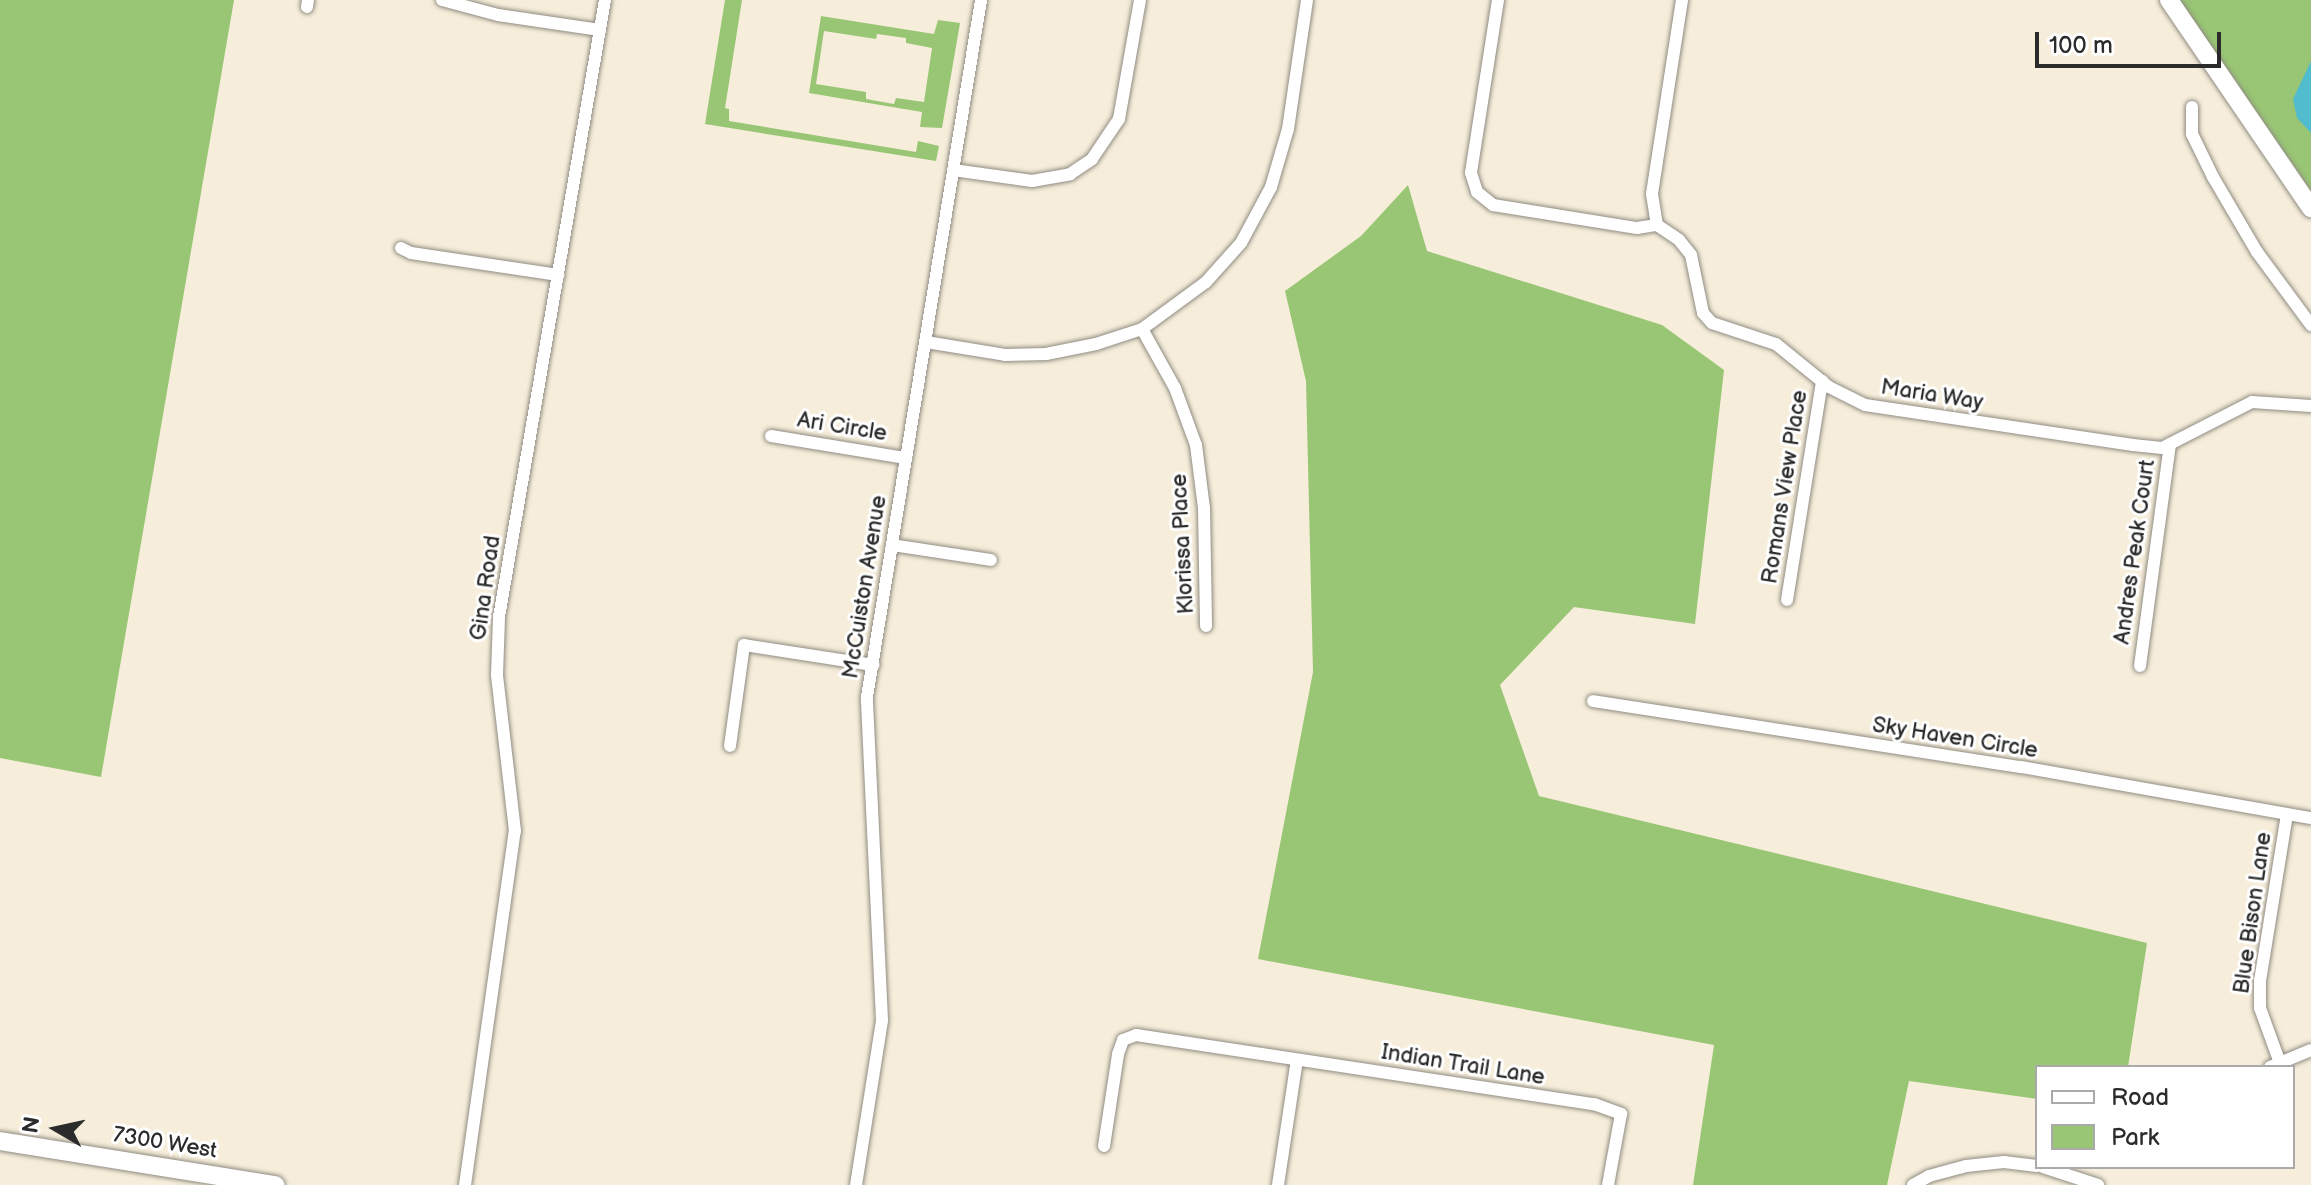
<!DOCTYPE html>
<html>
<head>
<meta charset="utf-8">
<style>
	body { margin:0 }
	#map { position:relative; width:2311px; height:1185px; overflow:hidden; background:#f6edda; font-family:"Balsamiq Sans",sans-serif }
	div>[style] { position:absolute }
	.green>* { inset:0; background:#98c674 }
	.water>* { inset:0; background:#52bccf }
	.roads { filter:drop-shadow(0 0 2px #908c82) drop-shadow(0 0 2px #908c82) }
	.street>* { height:12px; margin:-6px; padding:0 6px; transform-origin:6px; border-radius:6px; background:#fff }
	.secondary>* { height:18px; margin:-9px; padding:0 9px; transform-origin:9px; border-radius:9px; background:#fff }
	span { translate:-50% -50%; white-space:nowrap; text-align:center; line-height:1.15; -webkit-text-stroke:6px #fff; paint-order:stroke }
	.street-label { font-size:22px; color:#2b2b2b }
	.legend { position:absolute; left:2035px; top:1065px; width:260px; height:104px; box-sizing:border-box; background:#fff; border:2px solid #aaa; margin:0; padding:10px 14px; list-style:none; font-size:24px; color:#2b2b2b }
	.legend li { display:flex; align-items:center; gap:16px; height:40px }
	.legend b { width:40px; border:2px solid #aaa }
	.north { position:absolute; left:16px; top:1089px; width:80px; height:80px; -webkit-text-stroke:6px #fff; paint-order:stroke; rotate:279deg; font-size:22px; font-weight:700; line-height:32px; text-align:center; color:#2b2b2b }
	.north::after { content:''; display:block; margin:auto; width:28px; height:36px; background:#2b2b2b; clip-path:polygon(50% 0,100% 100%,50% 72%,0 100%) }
	.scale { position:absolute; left:2035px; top:32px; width:186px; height:36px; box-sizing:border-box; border:4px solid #2b2b2b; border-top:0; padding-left:10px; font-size:24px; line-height:28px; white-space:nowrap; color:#2b2b2b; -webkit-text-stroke:6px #fff; paint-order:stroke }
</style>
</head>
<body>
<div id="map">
	<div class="green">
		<div style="clip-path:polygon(0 0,234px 0,101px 777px,0 758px)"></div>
		<div style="clip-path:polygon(725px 0,742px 0,725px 108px,729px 109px,729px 121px,916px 152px,918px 141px,939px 146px,936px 161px,705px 124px)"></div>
		<div style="clip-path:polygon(2180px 0,2311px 0,2311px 191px,2202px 33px)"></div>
		<div style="clip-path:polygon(evenodd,821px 16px,934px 34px,938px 20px,960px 23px,942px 128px,920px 127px,922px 112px,809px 93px,821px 16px,824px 31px,876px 39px,877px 34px,906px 38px,906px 43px,932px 48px,924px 102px,896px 98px,894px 104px,866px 99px,866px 92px,816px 84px,824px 31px)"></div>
		<div style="clip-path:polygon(1408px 185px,1427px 251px,1662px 325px,1724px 370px,1695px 624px,1574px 607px,1500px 685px,1539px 796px,2147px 943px,2128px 1067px,2037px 1067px,2037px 1099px,1909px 1081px,1887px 1185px,1693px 1185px,1714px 1045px,1258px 959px,1313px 672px,1306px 381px,1285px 291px,1361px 236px)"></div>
	</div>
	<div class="water">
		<div style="clip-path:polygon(2311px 61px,2311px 133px,2297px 118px,2293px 99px)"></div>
	</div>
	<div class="roads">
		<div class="street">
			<div style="left:442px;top:0;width:58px;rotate:15deg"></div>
			<div style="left:498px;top:15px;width:103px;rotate:8.4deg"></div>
			<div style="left:1498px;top:0;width:175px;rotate:98.9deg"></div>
			<div style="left:1471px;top:173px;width:20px;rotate:72deg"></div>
			<div style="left:1477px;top:192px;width:21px;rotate:39deg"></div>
			<div style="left:1493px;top:205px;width:146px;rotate:9.1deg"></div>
			<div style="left:1637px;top:228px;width:20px;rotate:-9deg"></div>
			<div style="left:1682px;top:0;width:196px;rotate:98.8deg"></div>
			<div style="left:1652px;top:194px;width:31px;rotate:81deg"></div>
			<div style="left:1657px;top:225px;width:27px;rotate:34deg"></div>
			<div style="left:1679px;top:240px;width:19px;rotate:51deg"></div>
			<div style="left:1691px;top:255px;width:59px;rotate:78.3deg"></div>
			<div style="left:1703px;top:313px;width:13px;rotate:48deg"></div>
			<div style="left:1712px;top:323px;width:67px;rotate:18.2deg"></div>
			<div style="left:1776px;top:344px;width:68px;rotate:39.1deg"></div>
			<div style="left:1829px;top:387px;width:40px;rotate:26.6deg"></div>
			<div style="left:1865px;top:405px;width:271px;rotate:8.5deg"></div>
			<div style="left:2133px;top:445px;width:29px;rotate:6deg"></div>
			<div style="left:2162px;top:448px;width:101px;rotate:-27.1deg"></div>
			<div style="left:2252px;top:402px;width:59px;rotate:3.9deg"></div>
			<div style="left:307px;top:7px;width:7px;rotate:-82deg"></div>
			<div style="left:2192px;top:107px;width:27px;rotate:90deg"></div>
			<div style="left:2192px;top:134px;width:48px;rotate:64deg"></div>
			<div style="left:2213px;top:177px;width:87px;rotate:59.6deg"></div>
			<div style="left:2257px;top:252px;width:91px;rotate:53.5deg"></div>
			<div style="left:953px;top:170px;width:80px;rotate:7.9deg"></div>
			<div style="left:1032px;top:181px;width:39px;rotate:-10deg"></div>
			<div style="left:1070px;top:174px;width:27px;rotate:-34deg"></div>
			<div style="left:1092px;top:159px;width:48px;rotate:-56deg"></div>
			<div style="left:1119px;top:119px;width:121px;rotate:-80deg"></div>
			<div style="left:401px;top:248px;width:11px;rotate:27deg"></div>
			<div style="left:411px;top:253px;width:149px;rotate:8.5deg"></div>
			<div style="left:1142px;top:329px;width:68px;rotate:60.8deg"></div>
			<div style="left:1175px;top:388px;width:61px;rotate:69.8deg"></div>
			<div style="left:1196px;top:445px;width:64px;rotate:82.8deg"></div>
			<div style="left:1204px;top:508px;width:118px;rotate:89deg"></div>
			<div style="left:926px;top:342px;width:80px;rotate:9.3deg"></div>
			<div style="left:1005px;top:355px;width:41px;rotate:-1.4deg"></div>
			<div style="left:1046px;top:354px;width:51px;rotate:-11.3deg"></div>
			<div style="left:1096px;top:344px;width:48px;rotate:-18.1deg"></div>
			<div style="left:1142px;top:329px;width:79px;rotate:-36.3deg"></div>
			<div style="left:1206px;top:282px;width:52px;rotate:-48.1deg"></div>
			<div style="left:1241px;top:243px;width:64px;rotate:-61.8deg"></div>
			<div style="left:1271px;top:187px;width:60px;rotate:-73.7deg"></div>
			<div style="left:1288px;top:129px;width:130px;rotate:-81.6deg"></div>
			<div style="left:771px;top:436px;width:137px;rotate:9.3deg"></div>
			<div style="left:892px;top:545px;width:100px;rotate:8.6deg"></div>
			<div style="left:1787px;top:600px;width:222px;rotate:-80.9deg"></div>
			<div style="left:2140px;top:666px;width:224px;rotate:-82.3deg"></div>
			<div style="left:1593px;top:701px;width:433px;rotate:8.8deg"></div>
			<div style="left:2021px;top:767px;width:294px;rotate:10deg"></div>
			<div style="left:730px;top:746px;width:102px;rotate:-82.1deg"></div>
			<div style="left:744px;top:645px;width:131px;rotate:8.8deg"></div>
			<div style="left:2280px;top:1063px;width:59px;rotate:-110deg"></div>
			<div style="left:2260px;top:1008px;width:27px;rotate:-90deg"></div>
			<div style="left:2260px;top:981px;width:169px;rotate:-80.8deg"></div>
			<div style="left:2270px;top:1067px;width:44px;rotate:-22.5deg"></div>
			<div style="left:1104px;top:1146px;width:93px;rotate:-81.3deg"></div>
			<div style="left:1118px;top:1054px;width:15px;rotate:-70deg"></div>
			<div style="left:1123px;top:1040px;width:14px;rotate:-21deg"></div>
			<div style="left:1136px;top:1035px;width:463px;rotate:8.6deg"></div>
			<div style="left:1594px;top:1104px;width:29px;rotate:20deg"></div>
			<div style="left:1621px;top:1114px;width:72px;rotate:100.4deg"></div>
			<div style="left:2043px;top:1167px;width:58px;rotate:18.1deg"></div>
			<div style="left:465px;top:1185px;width:358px;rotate:-82deg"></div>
			<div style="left:515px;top:831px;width:157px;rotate:-96.6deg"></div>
			<div style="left:497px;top:675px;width:58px;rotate:-88deg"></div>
			<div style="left:499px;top:617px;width:626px;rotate:-80.25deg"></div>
			<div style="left:856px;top:1185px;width:167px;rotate:-81deg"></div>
			<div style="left:882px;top:1020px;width:323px;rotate:-92.7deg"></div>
			<div style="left:867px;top:697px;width:706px;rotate:-80.71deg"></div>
			<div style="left:1278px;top:1185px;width:126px;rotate:-81.4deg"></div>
			<div style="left:1913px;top:1185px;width:18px;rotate:-29deg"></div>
			<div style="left:1929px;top:1176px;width:38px;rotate:-15deg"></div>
			<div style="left:1966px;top:1166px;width:38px;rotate:-6deg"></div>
			<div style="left:2004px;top:1162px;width:33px;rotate:7deg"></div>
		</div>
		<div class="secondary">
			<div style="left:2169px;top:0;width:252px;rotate:55.7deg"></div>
			<div style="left:0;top:1141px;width:279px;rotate:9.1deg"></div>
		</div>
	</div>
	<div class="street-label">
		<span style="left:1932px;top:395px;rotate:9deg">Maria Way</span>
		<span style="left:842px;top:427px;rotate:9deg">Ari Circle</span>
		<span style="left:1785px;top:487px;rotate:-81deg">Romans View Place</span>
		<span style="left:1183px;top:544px;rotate:-93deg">Klorissa Place</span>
		<span style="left:2135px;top:552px;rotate:-82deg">Andres Peak Court</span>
		<span style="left:865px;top:587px;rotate:-81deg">McCuiston Avenue</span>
		<span style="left:486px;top:588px;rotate:-82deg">Gina Road</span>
		<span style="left:1955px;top:738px;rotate:9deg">Sky Haven Circle</span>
		<span style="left:2253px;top:913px;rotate:-82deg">Blue Bison Lane</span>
		<span style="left:1463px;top:1065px;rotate:9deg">Indian Trail Lane</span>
		<span style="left:165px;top:1143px;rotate:9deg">7300 West</span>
	</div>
	<ul class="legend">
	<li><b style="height:10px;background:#fff"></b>Road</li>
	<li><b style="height:22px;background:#98c674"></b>Park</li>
	</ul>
	<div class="north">N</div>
	<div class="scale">100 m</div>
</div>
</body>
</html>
